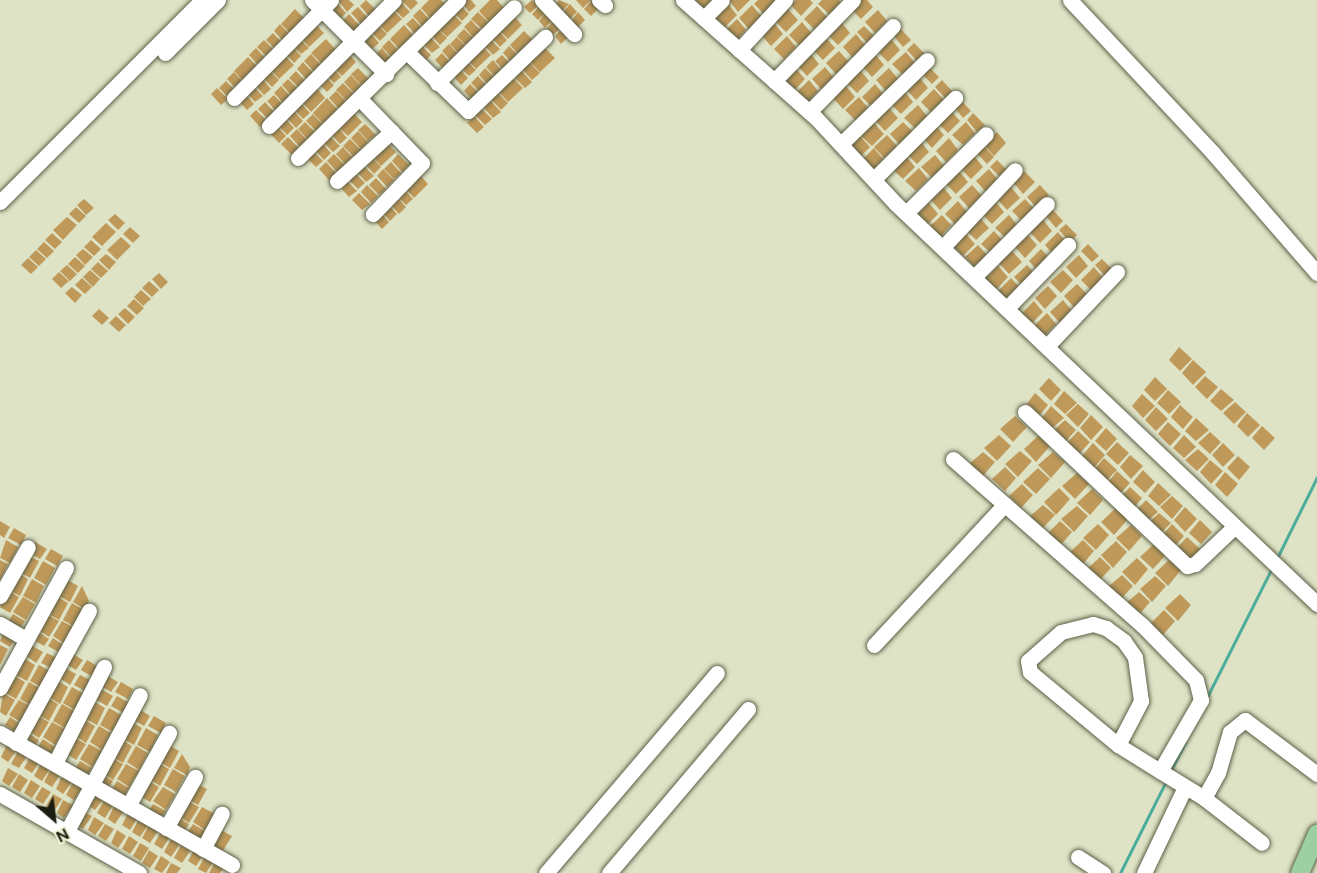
<!DOCTYPE html>
<html>
<head>
<meta charset="utf-8">
<style>
	body { margin:0 }
	#map { position:relative; width:1317px; height:873px; overflow:hidden; background:#dfe3c6; font-family:"DM Sans",sans-serif }
	div>[style] { position:absolute }
	.stream>* { height:3px; margin:-1.5px; padding:0 1.5px; transform-origin:1.5px; border-radius:1.5px; background:#4dac9c }
	.building>* { inset:0; background:#bf995a }
	.roads { filter:drop-shadow(0 0 2px #5d6047) drop-shadow(0 0 2px #5d6047) }
	.minor>* { height:15px; margin:-7.5px; padding:0 7.5px; transform-origin:7.5px; border-radius:7.5px; background:#fff }
	.major>* { height:18px; margin:-9px; padding:0 9px; transform-origin:9px; border-radius:9px; background:#9cd0a3 }
	span { translate:-50% -50%; white-space:nowrap; text-align:center; line-height:1.15; -webkit-text-stroke:5px #ecf0d3; paint-order:stroke }
	.north { position:absolute; left:24px; top:789px; width:60px; height:60px; -webkit-text-stroke:4px #ecf0d3; paint-order:stroke; rotate:152deg; font-size:16px; font-weight:700; line-height:24px; text-align:center; color:#1d1e13 }
	.north::after { content:''; display:block; margin:auto; width:21px; height:27px; background:#1d1e13; clip-path:polygon(50% 0,100% 100%,50% 72%,0 100%) }
</style>
</head>
<body>
<div id="map">
	<div class="stream">
		<div style="left:1276px;top:560px;width:93px;rotate:-63.7deg"></div>
		<div style="left:1206px;top:699px;width:147px;rotate:-63.3deg"></div>
		<div style="left:1170px;top:772px;width:33px;rotate:-63deg"></div>
		<div style="left:1120px;top:873px;width:103px;rotate:-63.4deg"></div>
	</div>
	<div class="building">
		<div style="clip-path:polygon(338px 0,349px 0,354px 5px,347px 12px)"></div>
		<div style="clip-path:polygon(366px 0,377px 11px,370px 17px,360px 6px)"></div>
		<div style="clip-path:polygon(401px 0,415px 0,418px 3px,411px 10px)"></div>
		<div style="clip-path:polygon(429px 0,441px 0,446px 5px,431px 19px,421px 8px)"></div>
		<div style="clip-path:polygon(460px 0,471px 0,476px 6px,469px 12px)"></div>
		<div style="clip-path:polygon(490px 0,497px 0,504px 8px,489px 22px,479px 11px)"></div>
		<div style="clip-path:polygon(532px 0,538px 6px,530px 13px,524px 7px)"></div>
		<div style="clip-path:polygon(559px 0,569px 4px,561px 12px,555px 5px)"></div>
		<div style="clip-path:polygon(576px 0,591px 0,583px 8px)"></div>
		<div style="clip-path:polygon(592px 0,599px 8px,591px 16px,584px 9px)"></div>
		<div style="clip-path:polygon(691px 0,712px 0,700px 12px)"></div>
		<div style="clip-path:polygon(729px 0,750px 0,738px 12px)"></div>
		<div style="clip-path:polygon(758px 0,774px 0,776px 2px,764px 14px,754px 4px)"></div>
		<div style="clip-path:polygon(796px 0,810px 0,813px 3px,801px 16px,791px 5px)"></div>
		<div style="clip-path:polygon(822px 0,839px 0,841px 2px,829px 14px,818px 4px)"></div>
		<div style="clip-path:polygon(859px 0,867px 0,873px 7px,861px 19px,850px 8px)"></div>
		<div style="clip-path:polygon(400px 1px,410px 12px,403px 18px,393px 8px)"></div>
		<div style="clip-path:polygon(336px 2px,346px 13px,339px 20px,329px 9px)"></div>
		<div style="clip-path:polygon(458px 3px,469px 14px,462px 21px,451px 10px)"></div>
		<div style="clip-path:polygon(570px 4px,577px 12px,569px 20px,563px 12px)"></div>
		<div style="clip-path:polygon(728px 4px,737px 15px,725px 27px,715px 17px)"></div>
		<div style="clip-path:polygon(752px 5px,761px 16px,749px 29px,739px 18px)"></div>
		<div style="clip-path:polygon(540px 6px,546px 12px,538px 20px,532px 14px)"></div>
		<div style="clip-path:polygon(817px 6px,827px 17px,814px 29px,804px 19px)"></div>
		<div style="clip-path:polygon(358px 7px,368px 18px,361px 24px,351px 13px)"></div>
		<div style="clip-path:polygon(391px 8px,402px 19px,387px 33px,377px 22px)"></div>
		<div style="clip-path:polygon(295px 9px,306px 20px,291px 34px,281px 24px)"></div>
		<div style="clip-path:polygon(420px 9px,430px 20px,423px 27px,413px 16px)"></div>
		<div style="clip-path:polygon(788px 9px,798px 20px,786px 32px,775px 21px)"></div>
		<div style="clip-path:polygon(878px 10px,887px 21px,875px 33px,865px 22px)"></div>
		<div style="clip-path:polygon(451px 12px,462px 23px,447px 37px,437px 27px)"></div>
		<div style="clip-path:polygon(478px 12px,489px 23px,482px 29px,471px 19px)"></div>
		<div style="clip-path:polygon(546px 12px,553px 20px,545px 28px,539px 21px)"></div>
		<div style="clip-path:polygon(578px 12px,585px 20px,577px 28px,571px 21px)"></div>
		<div style="clip-path:polygon(349px 14px,360px 26px,353px 32px,343px 21px)"></div>
		<div style="clip-path:polygon(512px 14px,522px 25px,508px 39px,497px 28px)"></div>
		<div style="clip-path:polygon(413px 18px,423px 29px,416px 35px,406px 24px)"></div>
		<div style="clip-path:polygon(737px 19px,746px 30px,734px 42px,724px 32px)"></div>
		<div style="clip-path:polygon(471px 20px,481px 31px,474px 38px,464px 27px)"></div>
		<div style="clip-path:polygon(554px 20px,561px 28px,553px 35px,547px 28px)"></div>
		<div style="clip-path:polygon(313px 22px,324px 33px,309px 47px,299px 36px)"></div>
		<div style="clip-path:polygon(802px 22px,811px 33px,799px 45px,789px 35px)"></div>
		<div style="clip-path:polygon(841px 22px,850px 33px,838px 45px,828px 35px)"></div>
		<div style="clip-path:polygon(376px 23px,387px 34px,380px 41px,369px 30px)"></div>
		<div style="clip-path:polygon(774px 23px,783px 34px,771px 46px,761px 35px)"></div>
		<div style="clip-path:polygon(280px 24px,291px 36px,284px 42px,274px 31px)"></div>
		<div style="clip-path:polygon(404px 25px,414px 36px,400px 50px,390px 39px)"></div>
		<div style="clip-path:polygon(864px 26px,875px 37px,868px 44px,857px 32px)"></div>
		<div style="clip-path:polygon(436px 27px,447px 38px,440px 45px,430px 34px)"></div>
		<div style="clip-path:polygon(562px 28px,569px 36px,561px 44px,555px 36px)"></div>
		<div style="clip-path:polygon(900px 28px,911px 40px,903px 47px,893px 35px)"></div>
		<div style="clip-path:polygon(464px 29px,475px 40px,467px 47px,457px 36px)"></div>
		<div style="clip-path:polygon(497px 29px,507px 40px,500px 47px,490px 36px)"></div>
		<div style="clip-path:polygon(369px 31px,379px 43px,372px 49px,362px 38px)"></div>
		<div style="clip-path:polygon(524px 31px,535px 42px,520px 56px,510px 45px)"></div>
		<div style="clip-path:polygon(273px 33px,283px 44px,276px 50px,266px 40px)"></div>
		<div style="clip-path:polygon(856px 34px,865px 45px,853px 58px,843px 47px)"></div>
		<div style="clip-path:polygon(429px 36px,440px 47px,432px 53px,422px 43px)"></div>
		<div style="clip-path:polygon(787px 36px,796px 47px,784px 59px,774px 49px)"></div>
		<div style="clip-path:polygon(298px 37px,309px 48px,301px 54px,291px 44px)"></div>
		<div style="clip-path:polygon(457px 37px,467px 48px,460px 55px,450px 44px)"></div>
		<div style="clip-path:polygon(825px 37px,835px 48px,823px 60px,812px 49px)"></div>
		<div style="clip-path:polygon(489px 38px,500px 49px,493px 55px,483px 44px)"></div>
		<div style="clip-path:polygon(326px 39px,336px 50px,322px 64px,311px 53px)"></div>
		<div style="clip-path:polygon(891px 39px,900px 50px,888px 62px,878px 52px)"></div>
		<div style="clip-path:polygon(264px 40px,275px 51px,268px 58px,257px 47px)"></div>
		<div style="clip-path:polygon(389px 40px,399px 51px,392px 58px,382px 47px)"></div>
		<div style="clip-path:polygon(914px 43px,925px 54px,917px 61px,907px 50px)"></div>
		<div style="clip-path:polygon(420px 44px,431px 55px,424px 62px,413px 51px)"></div>
		<div style="clip-path:polygon(449px 44px,460px 56px,452px 62px,442px 51px)"></div>
		<div style="clip-path:polygon(480px 44px,491px 55px,476px 69px,466px 58px)"></div>
		<div style="clip-path:polygon(291px 45px,301px 56px,294px 63px,284px 52px)"></div>
		<div style="clip-path:polygon(509px 46px,520px 57px,513px 64px,503px 53px)"></div>
		<div style="clip-path:polygon(544px 47px,555px 58px,540px 72px,530px 62px)"></div>
		<div style="clip-path:polygon(256px 48px,266px 59px,259px 66px,249px 55px)"></div>
		<div style="clip-path:polygon(382px 48px,392px 60px,385px 66px,375px 55px)"></div>
		<div style="clip-path:polygon(346px 51px,356px 62px,342px 76px,331px 65px)"></div>
		<div style="clip-path:polygon(839px 51px,849px 62px,836px 74px,826px 63px)"></div>
		<div style="clip-path:polygon(906px 52px,915px 63px,903px 75px,892px 64px)"></div>
		<div style="clip-path:polygon(442px 53px,452px 64px,445px 71px,435px 60px)"></div>
		<div style="clip-path:polygon(810px 53px,819px 64px,807px 76px,797px 65px)"></div>
		<div style="clip-path:polygon(283px 54px,294px 65px,279px 79px,269px 68px)"></div>
		<div style="clip-path:polygon(311px 54px,321px 65px,314px 72px,304px 61px)"></div>
		<div style="clip-path:polygon(875px 54px,884px 65px,872px 77px,862px 66px)"></div>
		<div style="clip-path:polygon(502px 55px,513px 66px,505px 72px,495px 61px)"></div>
		<div style="clip-path:polygon(248px 57px,259px 68px,244px 82px,234px 71px)"></div>
		<div style="clip-path:polygon(465px 59px,476px 70px,469px 76px,458px 66px)"></div>
		<div style="clip-path:polygon(493px 60px,503px 72px,496px 78px,486px 67px)"></div>
		<div style="clip-path:polygon(303px 62px,314px 74px,307px 80px,297px 69px)"></div>
		<div style="clip-path:polygon(529px 62px,540px 73px,532px 80px,522px 69px)"></div>
		<div style="clip-path:polygon(331px 66px,341px 77px,334px 83px,324px 73px)"></div>
		<div style="clip-path:polygon(928px 66px,939px 77px,932px 84px,921px 73px)"></div>
		<div style="clip-path:polygon(458px 67px,468px 78px,461px 85px,451px 74px)"></div>
		<div style="clip-path:polygon(825px 67px,834px 78px,822px 90px,812px 79px)"></div>
		<div style="clip-path:polygon(358px 68px,369px 79px,361px 85px,351px 74px)"></div>
		<div style="clip-path:polygon(485px 68px,496px 79px,489px 86px,479px 75px)"></div>
		<div style="clip-path:polygon(889px 68px,898px 79px,886px 91px,876px 80px)"></div>
		<div style="clip-path:polygon(268px 69px,279px 80px,272px 87px,261px 76px)"></div>
		<div style="clip-path:polygon(796px 69px,805px 79px,793px 92px,783px 81px)"></div>
		<div style="clip-path:polygon(860px 70px,869px 81px,857px 93px,846px 82px)"></div>
		<div style="clip-path:polygon(296px 71px,306px 82px,299px 88px,289px 78px)"></div>
		<div style="clip-path:polygon(522px 71px,532px 82px,525px 88px,515px 78px)"></div>
		<div style="clip-path:polygon(234px 72px,244px 83px,237px 90px,227px 79px)"></div>
		<div style="clip-path:polygon(323px 74px,334px 85px,327px 92px,316px 81px)"></div>
		<div style="clip-path:polygon(351px 75px,361px 86px,354px 93px,344px 82px)"></div>
		<div style="clip-path:polygon(478px 76px,488px 87px,481px 93px,471px 83px)"></div>
		<div style="clip-path:polygon(261px 77px,271px 89px,264px 95px,254px 84px)"></div>
		<div style="clip-path:polygon(512px 77px,523px 88px,508px 102px,498px 91px)"></div>
		<div style="clip-path:polygon(919px 77px,928px 88px,916px 100px,906px 89px)"></div>
		<div style="clip-path:polygon(288px 79px,299px 90px,292px 96px,282px 85px)"></div>
		<div style="clip-path:polygon(809px 80px,818px 91px,806px 104px,796px 93px)"></div>
		<div style="clip-path:polygon(942px 80px,953px 92px,946px 99px,935px 87px)"></div>
		<div style="clip-path:polygon(226px 81px,237px 92px,229px 98px,219px 88px)"></div>
		<div style="clip-path:polygon(343px 83px,354px 94px,347px 101px,336px 90px)"></div>
		<div style="clip-path:polygon(470px 84px,481px 95px,474px 102px,464px 91px)"></div>
		<div style="clip-path:polygon(875px 84px,884px 95px,872px 107px,862px 97px)"></div>
		<div style="clip-path:polygon(252px 85px,263px 96px,255px 102px,245px 91px)"></div>
		<div style="clip-path:polygon(281px 86px,291px 97px,284px 104px,274px 93px)"></div>
		<div style="clip-path:polygon(315px 86px,325px 98px,311px 112px,301px 101px)"></div>
		<div style="clip-path:polygon(846px 86px,855px 97px,843px 109px,833px 98px)"></div>
		<div style="clip-path:polygon(217px 88px,228px 99px,221px 105px,211px 94px)"></div>
		<div style="clip-path:polygon(934px 89px,944px 100px,931px 112px,921px 102px)"></div>
		<div style="clip-path:polygon(336px 91px,347px 102px,339px 109px,329px 98px)"></div>
		<div style="clip-path:polygon(904px 91px,913px 102px,901px 114px,891px 104px)"></div>
		<div style="clip-path:polygon(244px 92px,254px 104px,247px 110px,237px 99px)"></div>
		<div style="clip-path:polygon(497px 92px,508px 103px,501px 110px,491px 99px)"></div>
		<div style="clip-path:polygon(274px 95px,284px 106px,277px 112px,267px 101px)"></div>
		<div style="clip-path:polygon(859px 97px,868px 108px,856px 121px,845px 110px)"></div>
		<div style="clip-path:polygon(327px 98px,338px 110px,323px 124px,313px 113px)"></div>
		<div style="clip-path:polygon(960px 99px,971px 111px,963px 118px,953px 106px)"></div>
		<div style="clip-path:polygon(490px 100px,501px 112px,493px 118px,483px 107px)"></div>
		<div style="clip-path:polygon(265px 102px,275px 113px,268px 119px,258px 109px)"></div>
		<div style="clip-path:polygon(300px 102px,310px 113px,303px 119px,293px 108px)"></div>
		<div style="clip-path:polygon(918px 105px,927px 116px,915px 128px,904px 118px)"></div>
		<div style="clip-path:polygon(888px 107px,898px 118px,885px 131px,875px 120px)"></div>
		<div style="clip-path:polygon(481px 108px,492px 119px,485px 125px,475px 115px)"></div>
		<div style="clip-path:polygon(256px 110px,267px 121px,260px 127px,250px 116px)"></div>
		<div style="clip-path:polygon(293px 110px,303px 121px,296px 128px,286px 117px)"></div>
		<div style="clip-path:polygon(950px 110px,960px 121px,948px 133px,937px 122px)"></div>
		<div style="clip-path:polygon(352px 111px,362px 122px,348px 136px,337px 126px)"></div>
		<div style="clip-path:polygon(973px 113px,985px 125px,977px 132px,967px 120px)"></div>
		<div style="clip-path:polygon(313px 114px,323px 125px,316px 131px,306px 121px)"></div>
		<div style="clip-path:polygon(474px 116px,484px 127px,477px 133px,467px 123px)"></div>
		<div style="clip-path:polygon(284px 117px,294px 128px,287px 135px,277px 124px)"></div>
		<div style="clip-path:polygon(305px 122px,316px 133px,308px 140px,298px 129px)"></div>
		<div style="clip-path:polygon(903px 122px,913px 132px,900px 145px,890px 134px)"></div>
		<div style="clip-path:polygon(966px 122px,975px 133px,963px 145px,952px 135px)"></div>
		<div style="clip-path:polygon(874px 123px,884px 134px,872px 146px,861px 136px)"></div>
		<div style="clip-path:polygon(365px 124px,376px 135px,368px 141px,358px 130px)"></div>
		<div style="clip-path:polygon(276px 125px,286px 136px,279px 143px,269px 132px)"></div>
		<div style="clip-path:polygon(935px 125px,944px 135px,932px 148px,922px 137px)"></div>
		<div style="clip-path:polygon(337px 126px,347px 138px,340px 144px,330px 133px)"></div>
		<div style="clip-path:polygon(297px 129px,307px 140px,300px 147px,290px 136px)"></div>
		<div style="clip-path:polygon(358px 131px,368px 142px,361px 149px,351px 138px)"></div>
		<div style="clip-path:polygon(997px 132px,1006px 143px,994px 156px,984px 145px)"></div>
		<div style="clip-path:polygon(329px 135px,340px 146px,333px 152px,323px 142px)"></div>
		<div style="clip-path:polygon(887px 135px,897px 146px,884px 158px,874px 147px)"></div>
		<div style="clip-path:polygon(860px 136px,870px 147px,858px 159px,847px 148px)"></div>
		<div style="clip-path:polygon(288px 137px,299px 148px,292px 155px,281px 144px)"></div>
		<div style="clip-path:polygon(949px 138px,958px 150px,946px 162px,936px 151px)"></div>
		<div style="clip-path:polygon(350px 139px,361px 150px,354px 157px,343px 146px)"></div>
		<div style="clip-path:polygon(385px 141px,396px 152px,381px 166px,371px 155px)"></div>
		<div style="clip-path:polygon(920px 141px,929px 152px,917px 164px,906px 153px)"></div>
		<div style="clip-path:polygon(321px 142px,331px 153px,324px 160px,314px 149px)"></div>
		<div style="clip-path:polygon(983px 145px,994px 157px,987px 164px,976px 152px)"></div>
		<div style="clip-path:polygon(343px 147px,353px 158px,346px 165px,336px 154px)"></div>
		<div style="clip-path:polygon(874px 148px,883px 159px,871px 172px,861px 161px)"></div>
		<div style="clip-path:polygon(312px 150px,323px 161px,316px 167px,306px 157px)"></div>
		<div style="clip-path:polygon(334px 154px,345px 165px,337px 172px,327px 161px)"></div>
		<div style="clip-path:polygon(398px 154px,409px 165px,402px 172px,392px 161px)"></div>
		<div style="clip-path:polygon(935px 155px,944px 166px,932px 178px,921px 167px)"></div>
		<div style="clip-path:polygon(371px 156px,381px 167px,374px 174px,364px 163px)"></div>
		<div style="clip-path:polygon(906px 156px,915px 167px,903px 179px,892px 169px)"></div>
		<div style="clip-path:polygon(974px 156px,983px 167px,971px 179px,961px 169px)"></div>
		<div style="clip-path:polygon(997px 160px,1008px 171px,1001px 178px,990px 167px)"></div>
		<div style="clip-path:polygon(326px 162px,336px 173px,329px 180px,319px 169px)"></div>
		<div style="clip-path:polygon(391px 162px,401px 173px,394px 179px,384px 169px)"></div>
		<div style="clip-path:polygon(363px 165px,374px 176px,366px 182px,356px 171px)"></div>
		<div style="clip-path:polygon(919px 168px,928px 179px,916px 191px,905px 181px)"></div>
		<div style="clip-path:polygon(383px 169px,394px 180px,387px 187px,377px 176px)"></div>
		<div style="clip-path:polygon(989px 169px,998px 180px,986px 192px,976px 181px)"></div>
		<div style="clip-path:polygon(959px 171px,968px 182px,956px 194px,945px 183px)"></div>
		<div style="clip-path:polygon(1024px 171px,1035px 182px,1023px 194px,1013px 182px)"></div>
		<div style="clip-path:polygon(354px 172px,365px 183px,358px 189px,348px 179px)"></div>
		<div style="clip-path:polygon(418px 173px,428px 184px,414px 198px,404px 187px)"></div>
		<div style="clip-path:polygon(376px 178px,386px 189px,379px 195px,369px 185px)"></div>
		<div style="clip-path:polygon(346px 180px,357px 191px,349px 197px,339px 186px)"></div>
		<div style="clip-path:polygon(367px 185px,378px 196px,371px 203px,361px 192px)"></div>
		<div style="clip-path:polygon(972px 185px,982px 196px,969px 208px,959px 197px)"></div>
		<div style="clip-path:polygon(1040px 185px,1049px 195px,1037px 208px,1027px 197px)"></div>
		<div style="clip-path:polygon(1010px 186px,1020px 198px,1007px 210px,997px 199px)"></div>
		<div style="clip-path:polygon(943px 187px,952px 198px,940px 210px,930px 199px)"></div>
		<div style="clip-path:polygon(403px 188px,413px 199px,406px 205px,396px 195px)"></div>
		<div style="clip-path:polygon(359px 193px,370px 204px,362px 210px,352px 200px)"></div>
		<div style="clip-path:polygon(396px 196px,406px 207px,399px 214px,389px 203px)"></div>
		<div style="clip-path:polygon(84px 199px,94px 208px,86px 215px,77px 205px)"></div>
		<div style="clip-path:polygon(1025px 199px,1035px 210px,1023px 222px,1012px 211px)"></div>
		<div style="clip-path:polygon(958px 201px,967px 212px,955px 224px,945px 214px)"></div>
		<div style="clip-path:polygon(995px 201px,1004px 212px,992px 224px,982px 214px)"></div>
		<div style="clip-path:polygon(387px 203px,397px 214px,390px 221px,380px 210px)"></div>
		<div style="clip-path:polygon(929px 203px,938px 214px,926px 226px,916px 215px)"></div>
		<div style="clip-path:polygon(76px 207px,86px 216px,79px 223px,69px 214px)"></div>
		<div style="clip-path:polygon(1052px 209px,1063px 221px,1056px 228px,1046px 216px)"></div>
		<div style="clip-path:polygon(379px 211px,389px 222px,382px 229px,372px 218px)"></div>
		<div style="clip-path:polygon(115px 214px,125px 223px,118px 230px,108px 220px)"></div>
		<div style="clip-path:polygon(942px 215px,951px 225px,939px 238px,929px 227px)"></div>
		<div style="clip-path:polygon(1009px 215px,1018px 226px,1006px 238px,995px 228px)"></div>
		<div style="clip-path:polygon(67px 217px,77px 225px,63px 240px,53px 230px)"></div>
		<div style="clip-path:polygon(979px 217px,989px 228px,976px 240px,966px 230px)"></div>
		<div style="clip-path:polygon(1043px 220px,1052px 231px,1040px 243px,1030px 232px)"></div>
		<div style="clip-path:polygon(106px 223px,116px 232px,102px 246px,92px 237px)"></div>
		<div style="clip-path:polygon(1066px 224px,1077px 235px,1070px 242px,1059px 230px)"></div>
		<div style="clip-path:polygon(130px 227px,140px 236px,133px 243px,123px 234px)"></div>
		<div style="clip-path:polygon(994px 231px,1004px 242px,992px 254px,981px 244px)"></div>
		<div style="clip-path:polygon(1058px 232px,1067px 243px,1055px 256px,1045px 245px)"></div>
		<div style="clip-path:polygon(52px 233px,62px 242px,55px 249px,45px 240px)"></div>
		<div style="clip-path:polygon(965px 233px,975px 244px,963px 256px,952px 245px)"></div>
		<div style="clip-path:polygon(1028px 235px,1037px 245px,1025px 258px,1015px 247px)"></div>
		<div style="clip-path:polygon(121px 237px,131px 246px,117px 260px,107px 250px)"></div>
		<div style="clip-path:polygon(91px 240px,101px 249px,94px 256px,84px 247px)"></div>
		<div style="clip-path:polygon(44px 242px,54px 251px,47px 258px,37px 249px)"></div>
		<div style="clip-path:polygon(1088px 244px,1099px 256px,1092px 262px,1081px 251px)"></div>
		<div style="clip-path:polygon(978px 245px,988px 256px,976px 268px,965px 257px)"></div>
		<div style="clip-path:polygon(83px 249px,93px 257px,85px 265px,76px 255px)"></div>
		<div style="clip-path:polygon(1041px 249px,1051px 260px,1039px 272px,1029px 261px)"></div>
		<div style="clip-path:polygon(36px 250px,46px 259px,39px 266px,29px 257px)"></div>
		<div style="clip-path:polygon(1012px 251px,1022px 262px,1009px 274px,999px 263px)"></div>
		<div style="clip-path:polygon(106px 254px,116px 262px,109px 270px,99px 260px)"></div>
		<div style="clip-path:polygon(1079px 255px,1088px 266px,1076px 278px,1066px 267px)"></div>
		<div style="clip-path:polygon(75px 257px,85px 266px,78px 273px,68px 264px)"></div>
		<div style="clip-path:polygon(28px 258px,38px 267px,31px 274px,21px 265px)"></div>
		<div style="clip-path:polygon(1102px 259px,1113px 270px,1106px 277px,1095px 265px)"></div>
		<div style="clip-path:polygon(98px 262px,108px 271px,101px 278px,91px 269px)"></div>
		<div style="clip-path:polygon(67px 265px,77px 274px,70px 281px,60px 271px)"></div>
		<div style="clip-path:polygon(1027px 265px,1037px 276px,1025px 288px,1014px 277px)"></div>
		<div style="clip-path:polygon(998px 266px,1008px 277px,996px 290px,985px 279px)"></div>
		<div style="clip-path:polygon(1094px 267px,1103px 278px,1091px 290px,1081px 280px)"></div>
		<div style="clip-path:polygon(90px 270px,100px 279px,93px 287px,83px 277px)"></div>
		<div style="clip-path:polygon(1063px 270px,1073px 280px,1061px 293px,1050px 282px)"></div>
		<div style="clip-path:polygon(59px 272px,69px 281px,61px 288px,52px 279px)"></div>
		<div style="clip-path:polygon(159px 273px,168px 282px,161px 289px,152px 279px)"></div>
		<div style="clip-path:polygon(82px 278px,92px 287px,85px 294px,75px 285px)"></div>
		<div style="clip-path:polygon(1011px 278px,1021px 289px,1008px 301px,998px 291px)"></div>
		<div style="clip-path:polygon(149px 281px,159px 290px,152px 297px,142px 288px)"></div>
		<div style="clip-path:polygon(1077px 284px,1087px 294px,1074px 307px,1064px 296px)"></div>
		<div style="clip-path:polygon(1048px 286px,1057px 296px,1045px 309px,1035px 298px)"></div>
		<div style="clip-path:polygon(72px 287px,82px 295px,75px 303px,65px 293px)"></div>
		<div style="clip-path:polygon(141px 290px,151px 299px,143px 306px,134px 297px)"></div>
		<div style="clip-path:polygon(134px 299px,144px 308px,137px 315px,127px 306px)"></div>
		<div style="clip-path:polygon(1063px 300px,1072px 311px,1060px 323px,1050px 312px)"></div>
		<div style="clip-path:polygon(1034px 301px,1043px 312px,1031px 324px,1021px 314px)"></div>
		<div style="clip-path:polygon(125px 308px,135px 317px,128px 324px,118px 314px)"></div>
		<div style="clip-path:polygon(99px 309px,109px 318px,102px 325px,92px 316px)"></div>
		<div style="clip-path:polygon(1047px 313px,1056px 324px,1044px 336px,1034px 326px)"></div>
		<div style="clip-path:polygon(116px 316px,126px 325px,119px 332px,109px 323px)"></div>
		<div style="clip-path:polygon(1179px 347px,1192px 359px,1180px 371px,1169px 360px)"></div>
		<div style="clip-path:polygon(1193px 360px,1206px 372px,1193px 385px,1182px 373px)"></div>
		<div style="clip-path:polygon(1205px 376px,1218px 387px,1207px 399px,1195px 387px)"></div>
		<div style="clip-path:polygon(1155px 377px,1167px 389px,1155px 401px,1144px 390px)"></div>
		<div style="clip-path:polygon(1049px 378px,1061px 390px,1051px 401px,1039px 389px)"></div>
		<div style="clip-path:polygon(1221px 389px,1234px 400px,1221px 411px,1210px 401px)"></div>
		<div style="clip-path:polygon(1168px 390px,1181px 402px,1169px 414px,1157px 403px)"></div>
		<div style="clip-path:polygon(1064px 391px,1077px 403px,1065px 414px,1054px 404px)"></div>
		<div style="clip-path:polygon(1035px 393px,1048px 405px,1038px 417px,1026px 405px)"></div>
		<div style="clip-path:polygon(1142px 394px,1155px 406px,1143px 418px,1132px 406px)"></div>
		<div style="clip-path:polygon(1235px 402px,1246px 412px,1234px 424px,1223px 413px)"></div>
		<div style="clip-path:polygon(1078px 404px,1089px 414px,1078px 427px,1066px 415px)"></div>
		<div style="clip-path:polygon(1180px 405px,1193px 417px,1183px 429px,1171px 417px)"></div>
		<div style="clip-path:polygon(1051px 406px,1064px 418px,1051px 429px,1041px 419px)"></div>
		<div style="clip-path:polygon(1156px 407px,1168px 419px,1156px 431px,1145px 420px)"></div>
		<div style="clip-path:polygon(1247px 413px,1260px 425px,1248px 437px,1237px 426px)"></div>
		<div style="clip-path:polygon(1091px 415px,1103px 427px,1091px 440px,1080px 428px)"></div>
		<div style="clip-path:polygon(1015px 416px,1027px 427px,1013px 442px,1000px 429px)"></div>
		<div style="clip-path:polygon(1196px 418px,1209px 430px,1196px 441px,1185px 431px)"></div>
		<div style="clip-path:polygon(1065px 420px,1076px 430px,1065px 442px,1053px 431px)"></div>
		<div style="clip-path:polygon(1168px 422px,1181px 434px,1170px 446px,1158px 434px)"></div>
		<div style="clip-path:polygon(1262px 426px,1275px 438px,1264px 450px,1252px 438px)"></div>
		<div style="clip-path:polygon(1106px 428px,1117px 439px,1106px 451px,1095px 441px)"></div>
		<div style="clip-path:polygon(1078px 431px,1090px 442px,1078px 455px,1067px 443px)"></div>
		<div style="clip-path:polygon(1210px 432px,1221px 442px,1210px 454px,1198px 443px)"></div>
		<div style="clip-path:polygon(999px 435px,1011px 446px,997px 461px,984px 448px)"></div>
		<div style="clip-path:polygon(1039px 435px,1050px 446px,1036px 462px,1024px 449px)"></div>
		<div style="clip-path:polygon(1184px 435px,1196px 447px,1184px 458px,1173px 448px)"></div>
		<div style="clip-path:polygon(1117px 442px,1129px 453px,1118px 465px,1106px 454px)"></div>
		<div style="clip-path:polygon(1093px 443px,1105px 455px,1094px 468px,1082px 456px)"></div>
		<div style="clip-path:polygon(1223px 443px,1235px 455px,1223px 467px,1212px 455px)"></div>
		<div style="clip-path:polygon(1198px 449px,1209px 459px,1197px 471px,1185px 460px)"></div>
		<div style="clip-path:polygon(1020px 451px,1032px 461px,1018px 477px,1005px 464px)"></div>
		<div style="clip-path:polygon(983px 452px,995px 462px,981px 478px,968px 465px)"></div>
		<div style="clip-path:polygon(1053px 452px,1065px 462px,1051px 478px,1038px 465px)"></div>
		<div style="clip-path:polygon(1130px 455px,1143px 466px,1131px 479px,1120px 467px)"></div>
		<div style="clip-path:polygon(1238px 456px,1250px 467px,1239px 480px,1227px 468px)"></div>
		<div style="clip-path:polygon(1104px 458px,1117px 470px,1105px 482px,1093px 471px)"></div>
		<div style="clip-path:polygon(1210px 460px,1223px 471px,1211px 484px,1200px 472px)"></div>
		<div style="clip-path:polygon(1005px 467px,1016px 478px,1005px 491px,992px 479px)"></div>
		<div style="clip-path:polygon(1038px 468px,1050px 479px,1036px 494px,1023px 482px)"></div>
		<div style="clip-path:polygon(1143px 470px,1155px 482px,1145px 493px,1133px 482px)"></div>
		<div style="clip-path:polygon(1117px 471px,1130px 483px,1118px 496px,1107px 484px)"></div>
		<div style="clip-path:polygon(1225px 472px,1238px 484px,1227px 497px,1215px 485px)"></div>
		<div style="clip-path:polygon(1077px 473px,1089px 484px,1075px 499px,1062px 486px)"></div>
		<div style="clip-path:polygon(1158px 483px,1171px 495px,1159px 506px,1148px 496px)"></div>
		<div style="clip-path:polygon(1022px 484px,1033px 495px,1021px 508px,1009px 496px)"></div>
		<div style="clip-path:polygon(1130px 487px,1142px 498px,1132px 510px,1120px 498px)"></div>
		<div style="clip-path:polygon(1059px 488px,1070px 499px,1056px 515px,1044px 502px)"></div>
		<div style="clip-path:polygon(1092px 489px,1103px 500px,1090px 515px,1077px 503px)"></div>
		<div style="clip-path:polygon(1172px 496px,1183px 506px,1172px 519px,1160px 507px)"></div>
		<div style="clip-path:polygon(1146px 500px,1158px 512px,1146px 522px,1135px 512px)"></div>
		<div style="clip-path:polygon(1043px 505px,1055px 515px,1043px 528px,1030px 516px)"></div>
		<div style="clip-path:polygon(1077px 506px,1088px 516px,1074px 532px,1061px 519px)"></div>
		<div style="clip-path:polygon(1185px 507px,1197px 519px,1185px 532px,1174px 520px)"></div>
		<div style="clip-path:polygon(1116px 508px,1128px 519px,1114px 535px,1101px 522px)"></div>
		<div style="clip-path:polygon(1159px 513px,1171px 523px,1159px 535px,1147px 524px)"></div>
		<div style="clip-path:polygon(1200px 520px,1212px 532px,1201px 544px,1189px 533px)"></div>
		<div style="clip-path:polygon(0 521px,10px 527px,4px 538px,0 535px)"></div>
		<div style="clip-path:polygon(1060px 521px,1072px 532px,1060px 546px,1047px 534px)"></div>
		<div style="clip-path:polygon(1098px 524px,1109px 535px,1096px 550px,1083px 538px)"></div>
		<div style="clip-path:polygon(1172px 524px,1184px 536px,1173px 548px,1161px 537px)"></div>
		<div style="clip-path:polygon(1131px 525px,1142px 536px,1129px 551px,1116px 538px)"></div>
		<div style="clip-path:polygon(14px 528px,26px 535px,21px 545px,8px 538px)"></div>
		<div style="clip-path:polygon(1187px 537px,1200px 549px,1188px 561px,1176px 549px)"></div>
		<div style="clip-path:polygon(6px 540px,18px 547px,10px 563px,0 558px)"></div>
		<div style="clip-path:polygon(1083px 540px,1094px 551px,1083px 564px,1070px 552px)"></div>
		<div style="clip-path:polygon(1116px 541px,1127px 552px,1113px 568px,1101px 555px)"></div>
		<div style="clip-path:polygon(35px 542px,47px 549px,40px 559px,28px 552px)"></div>
		<div style="clip-path:polygon(1155px 543px,1167px 554px,1153px 569px,1140px 557px)"></div>
		<div style="clip-path:polygon(51px 549px,63px 556px,57px 566px,45px 559px)"></div>
		<div style="clip-path:polygon(27px 555px,39px 561px,30px 578px,18px 571px)"></div>
		<div style="clip-path:polygon(1100px 557px,1111px 568px,1099px 581px,1086px 570px)"></div>
		<div style="clip-path:polygon(1137px 558px,1148px 569px,1135px 585px,1122px 572px)"></div>
		<div style="clip-path:polygon(1170px 559px,1181px 570px,1168px 586px,1155px 573px)"></div>
		<div style="clip-path:polygon(0 560px,8px 564px,0 580px)"></div>
		<div style="clip-path:polygon(43px 561px,55px 568px,46px 585px,34px 578px)"></div>
		<div style="clip-path:polygon(16px 572px,28px 579px,20px 596px,7px 589px)"></div>
		<div style="clip-path:polygon(1122px 575px,1133px 586px,1122px 598px,1109px 586px)"></div>
		<div style="clip-path:polygon(1155px 576px,1166px 586px,1152px 602px,1140px 589px)"></div>
		<div style="clip-path:polygon(32px 579px,44px 586px,36px 603px,23px 596px)"></div>
		<div style="clip-path:polygon(66px 579px,78px 586px,70px 602px,57px 595px)"></div>
		<div style="clip-path:polygon(82px 586px,89px 601px,86px 610px,73px 602px)"></div>
		<div style="clip-path:polygon(7px 590px,19px 597px,10px 613px,0 607px)"></div>
		<div style="clip-path:polygon(1139px 592px,1150px 602px,1138px 616px,1125px 604px)"></div>
		<div style="clip-path:polygon(1180px 594px,1191px 605px,1178px 621px,1165px 608px)"></div>
		<div style="clip-path:polygon(56px 596px,68px 603px,59px 620px,47px 613px)"></div>
		<div style="clip-path:polygon(23px 597px,35px 604px,26px 620px,13px 612px)"></div>
		<div style="clip-path:polygon(72px 603px,84px 610px,75px 627px,63px 620px)"></div>
		<div style="clip-path:polygon(1164px 610px,1175px 621px,1163px 635px,1151px 623px)"></div>
		<div style="clip-path:polygon(13px 614px,25px 621px,20px 628px,8px 622px)"></div>
		<div style="clip-path:polygon(46px 614px,59px 621px,49px 637px,37px 629px)"></div>
		<div style="clip-path:polygon(62px 621px,75px 628px,65px 644px,53px 636px)"></div>
		<div style="clip-path:polygon(4px 630px,16px 637px,10px 647px,0 641px)"></div>
		<div style="clip-path:polygon(37px 631px,49px 639px,44px 646px,32px 639px)"></div>
		<div style="clip-path:polygon(53px 638px,65px 646px,60px 653px,48px 646px)"></div>
		<div style="clip-path:polygon(0 645px,8px 649px,0 665px)"></div>
		<div style="clip-path:polygon(31px 645px,43px 652px,36px 663px,25px 655px)"></div>
		<div style="clip-path:polygon(47px 653px,59px 659px,54px 669px,41px 663px)"></div>
		<div style="clip-path:polygon(71px 653px,83px 660px,76px 670px,64px 663px)"></div>
		<div style="clip-path:polygon(23px 658px,35px 665px,27px 681px,14px 674px)"></div>
		<div style="clip-path:polygon(87px 660px,99px 667px,93px 677px,81px 670px)"></div>
		<div style="clip-path:polygon(39px 665px,51px 672px,43px 688px,30px 681px)"></div>
		<div style="clip-path:polygon(65px 668px,76px 674px,70px 685px,58px 677px)"></div>
		<div style="clip-path:polygon(13px 675px,25px 682px,16px 699px,4px 692px)"></div>
		<div style="clip-path:polygon(80px 675px,92px 681px,87px 692px,74px 685px)"></div>
		<div style="clip-path:polygon(106px 675px,118px 682px,111px 692px,99px 685px)"></div>
		<div style="clip-path:polygon(56px 680px,68px 687px,60px 704px,47px 696px)"></div>
		<div style="clip-path:polygon(29px 682px,41px 689px,32px 706px,20px 699px)"></div>
		<div style="clip-path:polygon(121px 682px,133px 689px,128px 699px,115px 692px)"></div>
		<div style="clip-path:polygon(72px 687px,84px 694px,76px 711px,63px 703px)"></div>
		<div style="clip-path:polygon(101px 689px,113px 696px,107px 706px,95px 699px)"></div>
		<div style="clip-path:polygon(3px 693px,15px 700px,6px 716px,0 712px)"></div>
		<div style="clip-path:polygon(117px 696px,129px 703px,124px 713px,111px 706px)"></div>
		<div style="clip-path:polygon(46px 697px,58px 704px,49px 721px,37px 714px)"></div>
		<div style="clip-path:polygon(19px 700px,32px 707px,22px 723px,9px 715px)"></div>
		<div style="clip-path:polygon(93px 701px,105px 708px,97px 725px,84px 718px)"></div>
		<div style="clip-path:polygon(62px 704px,74px 711px,65px 728px,53px 721px)"></div>
		<div style="clip-path:polygon(109px 708px,121px 715px,113px 732px,100px 725px)"></div>
		<div style="clip-path:polygon(139px 709px,150px 716px,144px 726px,132px 719px)"></div>
		<div style="clip-path:polygon(36px 715px,49px 722px,39px 738px,27px 730px)"></div>
		<div style="clip-path:polygon(154px 716px,166px 723px,161px 733px,148px 726px)"></div>
		<div style="clip-path:polygon(10px 717px,22px 725px,16px 732px,5px 725px)"></div>
		<div style="clip-path:polygon(83px 719px,95px 726px,86px 743px,74px 735px)"></div>
		<div style="clip-path:polygon(130px 721px,142px 728px,134px 745px,121px 738px)"></div>
		<div style="clip-path:polygon(52px 722px,65px 729px,55px 745px,43px 737px)"></div>
		<div style="clip-path:polygon(99px 726px,111px 733px,102px 750px,90px 742px)"></div>
		<div style="clip-path:polygon(146px 728px,158px 735px,150px 752px,137px 745px)"></div>
		<div style="clip-path:polygon(27px 732px,39px 740px,34px 747px,22px 740px)"></div>
		<div style="clip-path:polygon(73px 737px,86px 744px,76px 760px,64px 752px)"></div>
		<div style="clip-path:polygon(43px 739px,55px 747px,50px 754px,38px 747px)"></div>
		<div style="clip-path:polygon(120px 739px,132px 746px,123px 763px,111px 756px)"></div>
		<div style="clip-path:polygon(89px 744px,102px 751px,92px 767px,80px 759px)"></div>
		<div style="clip-path:polygon(167px 744px,179px 751px,170px 768px,158px 761px)"></div>
		<div style="clip-path:polygon(7px 745px,17px 750px,8px 762px,1px 757px)"></div>
		<div style="clip-path:polygon(136px 746px,148px 753px,139px 770px,127px 762px)"></div>
		<div style="clip-path:polygon(18px 751px,27px 756px,19px 768px,11px 764px)"></div>
		<div style="clip-path:polygon(182px 754px,190px 767px,187px 775px,174px 768px)"></div>
		<div style="clip-path:polygon(31px 756px,40px 761px,32px 773px,24px 768px)"></div>
		<div style="clip-path:polygon(110px 757px,123px 764px,113px 780px,101px 772px)"></div>
		<div style="clip-path:polygon(80px 761px,92px 768px,87px 775px,75px 769px)"></div>
		<div style="clip-path:polygon(157px 762px,169px 769px,160px 786px,148px 778px)"></div>
		<div style="clip-path:polygon(41px 763px,50px 769px,42px 781px,34px 776px)"></div>
		<div style="clip-path:polygon(126px 764px,139px 771px,129px 787px,117px 779px)"></div>
		<div style="clip-path:polygon(8px 768px,18px 774px,9px 786px,2px 781px)"></div>
		<div style="clip-path:polygon(51px 769px,60px 775px,52px 787px,44px 782px)"></div>
		<div style="clip-path:polygon(173px 769px,185px 776px,176px 792px,164px 785px)"></div>
		<div style="clip-path:polygon(19px 774px,28px 780px,20px 792px,12px 787px)"></div>
		<div style="clip-path:polygon(101px 774px,113px 781px,108px 788px,96px 782px)"></div>
		<div style="clip-path:polygon(62px 776px,72px 782px,63px 794px,56px 789px)"></div>
		<div style="clip-path:polygon(31px 780px,40px 786px,32px 798px,24px 793px)"></div>
		<div style="clip-path:polygon(147px 780px,159px 787px,150px 802px,137px 794px)"></div>
		<div style="clip-path:polygon(117px 781px,129px 788px,124px 795px,112px 789px)"></div>
		<div style="clip-path:polygon(73px 782px,82px 788px,74px 800px,66px 795px)"></div>
		<div style="clip-path:polygon(195px 783px,207px 789px,198px 805px,185px 797px)"></div>
		<div style="clip-path:polygon(42px 787px,51px 792px,43px 804px,35px 799px)"></div>
		<div style="clip-path:polygon(163px 787px,175px 794px,166px 810px,153px 801px)"></div>
		<div style="clip-path:polygon(94px 793px,104px 798px,95px 810px,88px 805px)"></div>
		<div style="clip-path:polygon(53px 794px,62px 799px,54px 811px,46px 806px)"></div>
		<div style="clip-path:polygon(63px 800px,73px 805px,64px 818px,57px 813px)"></div>
		<div style="clip-path:polygon(104px 800px,113px 805px,105px 818px,97px 813px)"></div>
		<div style="clip-path:polygon(186px 800px,199px 807px,189px 823px,177px 815px)"></div>
		<div style="clip-path:polygon(153px 804px,166px 811px,160px 818px,148px 812px)"></div>
		<div style="clip-path:polygon(114px 806px,123px 812px,115px 824px,108px 819px)"></div>
		<div style="clip-path:polygon(202px 807px,215px 814px,205px 830px,193px 822px)"></div>
		<div style="clip-path:polygon(82px 811px,92px 816px,83px 829px,76px 824px)"></div>
		<div style="clip-path:polygon(129px 812px,138px 817px,130px 830px,122px 825px)"></div>
		<div style="clip-path:polygon(94px 817px,104px 823px,95px 835px,88px 830px)"></div>
		<div style="clip-path:polygon(177px 817px,189px 824px,184px 832px,172px 825px)"></div>
		<div style="clip-path:polygon(139px 819px,148px 825px,140px 837px,132px 832px)"></div>
		<div style="clip-path:polygon(105px 824px,114px 829px,106px 841px,98px 836px)"></div>
		<div style="clip-path:polygon(193px 824px,205px 831px,200px 839px,188px 832px)"></div>
		<div style="clip-path:polygon(149px 825px,158px 831px,150px 843px,142px 838px)"></div>
		<div style="clip-path:polygon(219px 829px,232px 836px,222px 852px,210px 844px)"></div>
		<div style="clip-path:polygon(117px 830px,126px 836px,118px 848px,111px 843px)"></div>
		<div style="clip-path:polygon(161px 832px,170px 837px,162px 849px,154px 844px)"></div>
		<div style="clip-path:polygon(129px 836px,138px 842px,130px 854px,122px 849px)"></div>
		<div style="clip-path:polygon(171px 839px,180px 844px,171px 857px,164px 852px)"></div>
		<div style="clip-path:polygon(140px 843px,149px 848px,141px 861px,133px 856px)"></div>
		<div style="clip-path:polygon(181px 845px,190px 851px,182px 863px,174px 858px)"></div>
		<div style="clip-path:polygon(195px 848px,204px 854px,196px 866px,188px 861px)"></div>
		<div style="clip-path:polygon(149px 850px,158px 856px,150px 868px,142px 863px)"></div>
		<div style="clip-path:polygon(161px 856px,170px 862px,162px 873px,154px 869px)"></div>
		<div style="clip-path:polygon(205px 856px,214px 861px,206px 873px,198px 869px)"></div>
		<div style="clip-path:polygon(215px 862px,224px 867px,220px 873px,209px 873px)"></div>
		<div style="clip-path:polygon(171px 863px,181px 868px,177px 873px,166px 873px)"></div>
	</div>
	<div class="roads">
		<div class="minor">
			<div style="left:312px;top:0;width:105px;rotate:45deg"></div>
			<div style="left:542px;top:0;width:47px;rotate:46.7deg"></div>
			<div style="left:599px;top:0;width:8px;rotate:40deg"></div>
			<div style="left:683px;top:0;width:178px;rotate:41.6deg"></div>
			<div style="left:816px;top:118px;width:117px;rotate:47.1deg"></div>
			<div style="left:896px;top:204px;width:581px;rotate:43.53deg"></div>
			<div style="left:1070px;top:0;width:209px;rotate:46.9deg"></div>
			<div style="left:1213px;top:153px;width:159px;rotate:49.1deg"></div>
			<div style="left:704px;top:18px;width:25px;rotate:-45deg"></div>
			<div style="left:739px;top:50px;width:68px;rotate:-47.4deg"></div>
			<div style="left:407px;top:52px;width:85px;rotate:44deg"></div>
			<div style="left:468px;top:111px;width:107px;rotate:-43.9deg"></div>
			<div style="left:165px;top:53px;width:75px;rotate:-45deg"></div>
			<div style="left:774px;top:81px;width:113px;rotate:-45.7deg"></div>
			<div style="left:437px;top:83px;width:108px;rotate:-44.6deg"></div>
			<div style="left:234px;top:98px;width:138px;rotate:-45.3deg"></div>
			<div style="left:360px;top:99px;width:89px;rotate:45.9deg"></div>
			<div style="left:422px;top:163px;width:71px;rotate:133.9deg"></div>
			<div style="left:809px;top:112px;width:120px;rotate:-45.7deg"></div>
			<div style="left:269px;top:126px;width:177px;rotate:-45.2deg"></div>
			<div style="left:841px;top:144px;width:120px;rotate:-44.3deg"></div>
			<div style="left:298px;top:158px;width:225px;rotate:-44.6deg"></div>
			<div style="left:874px;top:179px;width:115px;rotate:-45deg"></div>
			<div style="left:337px;top:181px;width:74px;rotate:-42.3deg"></div>
			<div style="left:0;top:202px;width:286px;rotate:-45deg"></div>
			<div style="left:906px;top:213px;width:112px;rotate:-44.6deg"></div>
			<div style="left:943px;top:247px;width:105px;rotate:-46.9deg"></div>
			<div style="left:974px;top:277px;width:103px;rotate:-45deg"></div>
			<div style="left:1007px;top:308px;width:88px;rotate:-45.9deg"></div>
			<div style="left:1047px;top:346px;width:102px;rotate:-46.6deg"></div>
			<div style="left:1025px;top:412px;width:224px;rotate:43.5deg"></div>
			<div style="left:1187px;top:566px;width:8px;rotate:-14deg"></div>
			<div style="left:1195px;top:564px;width:54px;rotate:-43.5deg"></div>
			<div style="left:953px;top:459px;width:252px;rotate:41.3deg"></div>
			<div style="left:1142px;top:625px;width:77px;rotate:45.5deg"></div>
			<div style="left:1196px;top:680px;width:21px;rotate:76deg"></div>
			<div style="left:1201px;top:700px;width:82px;rotate:120deg"></div>
			<div style="left:1160px;top:771px;width:52px;rotate:31.5deg"></div>
			<div style="left:1204px;top:798px;width:73px;rotate:37.8deg"></div>
			<div style="left:0;top:596px;width:56px;rotate:-60.3deg"></div>
			<div style="left:0;top:624px;width:30px;rotate:30deg"></div>
			<div style="left:874px;top:645px;width:192px;rotate:-47.1deg"></div>
			<div style="left:0;top:688px;width:137px;rotate:-61.2deg"></div>
			<div style="left:0;top:733px;width:267px;rotate:29.6deg"></div>
			<div style="left:16px;top:743px;width:151px;rotate:-61.1deg"></div>
			<div style="left:1118px;top:745px;width:50px;rotate:-62.4deg"></div>
			<div style="left:1141px;top:701px;width:44px;rotate:-97.8deg"></div>
			<div style="left:1135px;top:657px;width:19px;rotate:-125deg"></div>
			<div style="left:1124px;top:641px;width:22px;rotate:-144deg"></div>
			<div style="left:1106px;top:628px;width:14px;rotate:-163deg"></div>
			<div style="left:1093px;top:624px;width:33px;rotate:166deg"></div>
			<div style="left:1061px;top:632px;width:44px;rotate:138.7deg"></div>
			<div style="left:1028px;top:661px;width:11px;rotate:80deg"></div>
			<div style="left:1030px;top:672px;width:114px;rotate:39.7deg"></div>
			<div style="left:1118px;top:745px;width:49px;rotate:31.8deg"></div>
			<div style="left:55px;top:763px;width:108px;rotate:-63deg"></div>
			<div style="left:0;top:794px;width:160px;rotate:29.6deg"></div>
			<div style="left:1204px;top:798px;width:29px;rotate:-61deg"></div>
			<div style="left:1218px;top:773px;width:43px;rotate:-73.7deg"></div>
			<div style="left:1230px;top:732px;width:19px;rotate:-39deg"></div>
			<div style="left:1245px;top:720px;width:90px;rotate:36.9deg"></div>
			<div style="left:128px;top:806px;width:84px;rotate:-60.7deg"></div>
			<div style="left:166px;top:828px;width:59px;rotate:-60.4deg"></div>
			<div style="left:67px;top:831px;width:154px;rotate:-61.8deg"></div>
			<div style="left:203px;top:849px;width:40px;rotate:-62deg"></div>
			<div style="left:1078px;top:857px;width:30px;rotate:33deg"></div>
			<div style="left:546px;top:873px;width:263px;rotate:-49.5deg"></div>
			<div style="left:609px;top:873px;width:215px;rotate:-49.7deg"></div>
			<div style="left:1144px;top:873px;width:95px;rotate:-64.5deg"></div>
		</div>
		<div class="major">
			<div style="left:1300px;top:873px;width:43px;rotate:-66.4deg"></div>
		</div>
	</div>
	<div class="north">N</div>
</div>
</body>
</html>
